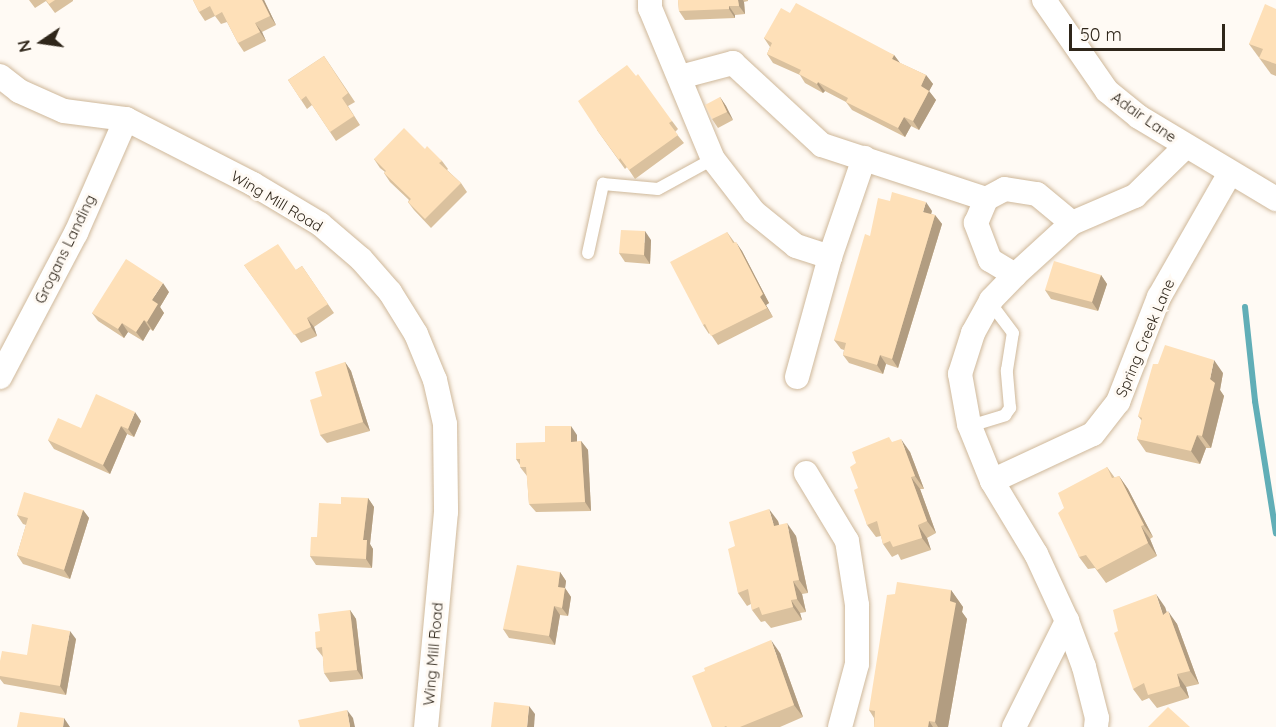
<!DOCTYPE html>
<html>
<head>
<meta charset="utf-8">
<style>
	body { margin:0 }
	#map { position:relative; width:1276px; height:727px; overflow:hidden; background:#fffaf4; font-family:Quicksand,sans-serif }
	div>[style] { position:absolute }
	.stream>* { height:6px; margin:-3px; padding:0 3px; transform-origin:3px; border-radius:3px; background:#61aeb7 }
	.roads { filter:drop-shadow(0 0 2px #cfb89a) drop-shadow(0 0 2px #cfb89a) }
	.lane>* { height:12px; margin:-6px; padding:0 6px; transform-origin:6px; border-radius:6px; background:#fff }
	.street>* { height:24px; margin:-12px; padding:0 12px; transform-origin:12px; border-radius:12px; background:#fff }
	.wall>* { inset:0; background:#dac19e }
	.shaded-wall>* { inset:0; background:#b29d81 }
	.building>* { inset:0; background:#fee0b8 }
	span { translate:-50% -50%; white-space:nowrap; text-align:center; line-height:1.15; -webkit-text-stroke:6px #fffaf4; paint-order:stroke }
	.street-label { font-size:15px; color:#2f261a }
	.north { position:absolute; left:12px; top:12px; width:60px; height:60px; -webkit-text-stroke:4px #fffaf4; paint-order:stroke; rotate:257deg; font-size:16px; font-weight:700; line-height:24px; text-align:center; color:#2f261a }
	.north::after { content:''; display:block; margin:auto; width:21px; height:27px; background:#2f261a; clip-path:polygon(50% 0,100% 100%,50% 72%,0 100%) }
	.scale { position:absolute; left:1069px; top:24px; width:156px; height:27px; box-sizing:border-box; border:3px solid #2f261a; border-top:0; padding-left:8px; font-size:18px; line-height:21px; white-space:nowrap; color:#2f261a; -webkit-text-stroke:4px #fffaf4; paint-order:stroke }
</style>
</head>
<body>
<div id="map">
	<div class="stream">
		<div style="left:1245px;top:307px;width:95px;rotate:83.9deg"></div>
		<div style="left:1255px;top:401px;width:134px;rotate:81deg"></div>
	</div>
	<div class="roads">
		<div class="lane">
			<div style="left:588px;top:253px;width:71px;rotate:-77.7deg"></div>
			<div style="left:603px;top:184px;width:55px;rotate:5.2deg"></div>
			<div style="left:658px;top:189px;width:63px;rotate:-28.6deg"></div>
			<div style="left:970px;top:426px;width:37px;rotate:-17deg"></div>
			<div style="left:1005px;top:415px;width:9px;rotate:-54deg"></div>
			<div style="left:1010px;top:408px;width:38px;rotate:-95deg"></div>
			<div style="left:1007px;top:370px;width:37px;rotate:-81deg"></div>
			<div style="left:1013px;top:333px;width:38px;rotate:-127deg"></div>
		</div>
		<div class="street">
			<div style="left:650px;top:0;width:8px;rotate:90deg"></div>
			<div style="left:650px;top:8px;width:164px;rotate:67.4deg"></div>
			<div style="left:713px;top:159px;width:67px;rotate:52.3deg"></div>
			<div style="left:754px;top:212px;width:54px;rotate:39deg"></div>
			<div style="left:796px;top:246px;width:36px;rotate:18deg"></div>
			<div style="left:1044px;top:0;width:111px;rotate:55.3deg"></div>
			<div style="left:1107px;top:91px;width:41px;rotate:39.1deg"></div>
			<div style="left:1139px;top:117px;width:160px;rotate:30.9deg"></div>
			<div style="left:0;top:76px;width:24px;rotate:38deg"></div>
			<div style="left:19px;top:91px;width:49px;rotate:24deg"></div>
			<div style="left:64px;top:111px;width:63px;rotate:7.4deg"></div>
			<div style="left:126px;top:119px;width:143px;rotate:27.1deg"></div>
			<div style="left:253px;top:184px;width:78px;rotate:30.8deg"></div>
			<div style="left:320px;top:224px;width:54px;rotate:40.5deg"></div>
			<div style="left:361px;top:259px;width:44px;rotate:48.7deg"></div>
			<div style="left:390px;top:292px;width:49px;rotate:58.2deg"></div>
			<div style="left:416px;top:334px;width:50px;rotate:67.6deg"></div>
			<div style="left:435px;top:380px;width:45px;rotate:77.2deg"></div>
			<div style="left:445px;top:424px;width:88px;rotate:89.3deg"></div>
			<div style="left:446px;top:512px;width:216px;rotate:95.3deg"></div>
			<div style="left:680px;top:77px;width:55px;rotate:-14.8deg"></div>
			<div style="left:733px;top:63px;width:121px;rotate:42.7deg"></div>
			<div style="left:822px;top:145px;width:173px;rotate:18.2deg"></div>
			<div style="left:1015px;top:275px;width:29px;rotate:-149deg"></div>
			<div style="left:990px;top:260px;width:40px;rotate:-111deg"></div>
			<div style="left:976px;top:223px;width:26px;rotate:-67deg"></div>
			<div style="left:986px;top:199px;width:21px;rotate:-28deg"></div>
			<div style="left:1005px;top:189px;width:32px;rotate:9deg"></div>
			<div style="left:1037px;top:194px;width:45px;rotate:39.6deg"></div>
			<div style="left:0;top:377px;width:163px;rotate:-62.2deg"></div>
			<div style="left:76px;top:233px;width:124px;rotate:-66.3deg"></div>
			<div style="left:797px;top:377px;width:124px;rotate:-74.6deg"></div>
			<div style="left:830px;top:257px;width:105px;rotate:-71deg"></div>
			<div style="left:806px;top:473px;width:79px;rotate:58.9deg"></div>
			<div style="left:847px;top:541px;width:65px;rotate:81.1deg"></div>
			<div style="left:857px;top:605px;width:59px;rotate:90deg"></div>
			<div style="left:857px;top:664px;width:65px;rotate:105.1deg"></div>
			<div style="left:992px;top:481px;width:111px;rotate:-25deg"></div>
			<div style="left:1093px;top:434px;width:41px;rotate:-52deg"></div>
			<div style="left:1118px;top:402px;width:113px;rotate:-68.7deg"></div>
			<div style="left:1159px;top:297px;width:143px;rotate:-60.2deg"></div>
			<div style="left:1014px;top:727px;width:119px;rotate:-63.4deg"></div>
			<div style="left:1096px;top:727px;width:9px;rotate:-84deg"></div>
			<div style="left:1097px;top:718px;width:53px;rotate:-104.3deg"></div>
			<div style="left:1084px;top:667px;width:49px;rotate:-110.3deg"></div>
			<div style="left:1067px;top:621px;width:74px;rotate:-114.8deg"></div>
			<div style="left:1036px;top:554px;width:85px;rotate:-121.1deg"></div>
			<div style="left:992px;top:481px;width:61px;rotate:-112deg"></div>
			<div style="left:969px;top:424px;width:51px;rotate:-100.2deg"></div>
			<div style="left:960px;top:374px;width:43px;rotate:-72.4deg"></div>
			<div style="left:973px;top:333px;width:38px;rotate:-61deg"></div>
			<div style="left:991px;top:300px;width:35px;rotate:-46deg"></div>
			<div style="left:1015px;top:275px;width:77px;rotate:-42.4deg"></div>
			<div style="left:1072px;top:223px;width:69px;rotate:-23.2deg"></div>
			<div style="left:1135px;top:196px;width:71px;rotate:-44.4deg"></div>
		</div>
	</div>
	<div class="wall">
		<div style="clip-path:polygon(29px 0,73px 0,73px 1px,55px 13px,46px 1px,35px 8px)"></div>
		<div style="clip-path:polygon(193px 0,264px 0,276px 25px,262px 32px,266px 41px,244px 52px,238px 43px,227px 22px,221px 24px,215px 16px,205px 21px,199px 12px)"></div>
		<div style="clip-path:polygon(678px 0,748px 0,748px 1px,744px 2px,745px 14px,735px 15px,735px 18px,685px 20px,679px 11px)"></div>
		<div style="clip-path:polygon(1276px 9px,1276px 76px,1271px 74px,1249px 44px)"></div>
		<div style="clip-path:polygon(790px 13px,894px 55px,900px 63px,926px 75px,933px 84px,929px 91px,936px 100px,919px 130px,911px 126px,905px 137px,852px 110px,846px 102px,825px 91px,823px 93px,805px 83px,800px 75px,773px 63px,767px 54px,770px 47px,764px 38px)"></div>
		<div style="clip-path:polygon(324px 56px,355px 102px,348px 106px,360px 125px,336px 141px,312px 105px,307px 109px,288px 80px)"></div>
		<div style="clip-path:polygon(720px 97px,726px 106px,733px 120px,718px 128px,712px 119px)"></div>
		<div style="clip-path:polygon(672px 121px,678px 129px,675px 132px,684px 143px,635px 179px,627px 167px,625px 169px,597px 130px)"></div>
		<div style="clip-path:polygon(425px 149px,442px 161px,448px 169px,447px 170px,461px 183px,467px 192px,431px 228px,414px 210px,408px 202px,409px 200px,390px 182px,384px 173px,385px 172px,380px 168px,374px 159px)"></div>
		<div style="clip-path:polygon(932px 211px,931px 214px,935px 215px,942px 224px,898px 368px,886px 364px,883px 374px,849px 363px,843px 355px,844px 350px,841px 349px,834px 340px)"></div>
		<div style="clip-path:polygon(727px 232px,735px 243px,742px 251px,769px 303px,766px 305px,773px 317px,718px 345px,710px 333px,709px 334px,703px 325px)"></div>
		<div style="clip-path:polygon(651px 240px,650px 264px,625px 262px,619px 253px)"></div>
		<div style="clip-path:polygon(244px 265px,296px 270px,302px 266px,334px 313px,314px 327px,317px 336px,301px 343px)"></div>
		<div style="clip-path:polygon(1101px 275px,1107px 284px,1098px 311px,1051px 299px,1045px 290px)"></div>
		<div style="clip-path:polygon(169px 292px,160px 307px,164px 313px,153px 331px,150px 329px,143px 341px,128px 332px,124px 338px,98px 321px,92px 313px)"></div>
		<div style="clip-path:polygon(345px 362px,351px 371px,370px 431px,327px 443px,320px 435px,322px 396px)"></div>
		<div style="clip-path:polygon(1223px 373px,1220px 390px,1224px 396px,1211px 448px,1206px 448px,1200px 464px,1146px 452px,1137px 439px,1142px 421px,1138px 416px)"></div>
		<div style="clip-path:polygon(141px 421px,134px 437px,127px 434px,110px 474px,54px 449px,48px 440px,81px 428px)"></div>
		<div style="clip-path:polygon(577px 435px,577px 442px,581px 441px,588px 450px,591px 511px,536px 512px,529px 504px,527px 476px,520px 467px,520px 465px,516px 459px,545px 442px)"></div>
		<div style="clip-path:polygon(893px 442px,910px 452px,924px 489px,920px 489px,936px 533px,927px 538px,931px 550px,901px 560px,898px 554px,892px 557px,883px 544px,881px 536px,876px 537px,867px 525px,858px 488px)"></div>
		<div style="clip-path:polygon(1107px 467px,1115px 478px,1119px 476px,1128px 489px,1153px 537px,1150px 539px,1157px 556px,1106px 583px,1095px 568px,1088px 569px,1079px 557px,1064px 508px)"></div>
		<div style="clip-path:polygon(368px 498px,374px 507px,370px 544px,373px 549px,372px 568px,316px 565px,310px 556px,317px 537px,341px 504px)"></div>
		<div style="clip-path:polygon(83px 510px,89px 518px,70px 579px,23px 564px,17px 555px,26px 525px,23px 524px,17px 515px)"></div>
		<div style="clip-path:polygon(778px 521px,779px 525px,796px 536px,808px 593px,802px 594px,806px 612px,800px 613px,802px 620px,771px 628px,765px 621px,761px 622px,752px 610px,751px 604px,747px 606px,738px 593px,735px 546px)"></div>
		<div style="clip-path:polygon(560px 572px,566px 581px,565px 588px,571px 597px,568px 616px,560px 615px,555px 645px,509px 638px,503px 629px)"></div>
		<div style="clip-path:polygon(951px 590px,963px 607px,962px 612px,967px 619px,948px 727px,874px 727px,874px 718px,869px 710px)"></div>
		<div style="clip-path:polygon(1165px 607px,1166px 612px,1177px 624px,1199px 684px,1186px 687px,1189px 698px,1157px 708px,1149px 698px,1142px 701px,1133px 689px)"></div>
		<div style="clip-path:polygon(350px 610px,356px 619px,363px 679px,330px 682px,324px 673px,323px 657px,316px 648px,320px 631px)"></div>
		<div style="clip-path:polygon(76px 639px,66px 695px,4px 684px,0 679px,0 661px,27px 655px)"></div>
		<div style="clip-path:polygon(780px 653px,803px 717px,780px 727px,712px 727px)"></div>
	</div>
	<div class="shaded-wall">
		<div style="clip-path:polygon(262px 0,264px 0,276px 25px,270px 16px)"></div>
		<div style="clip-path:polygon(738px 0,743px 0,744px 2px,745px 14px,739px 6px)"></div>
		<div style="clip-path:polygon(729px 6px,735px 15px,735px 18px,729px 9px)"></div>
		<div style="clip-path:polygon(255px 23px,262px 32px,266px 41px,260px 32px)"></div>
		<div style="clip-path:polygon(894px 55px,900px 63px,892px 59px)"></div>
		<div style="clip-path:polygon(926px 75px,933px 84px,927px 95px,921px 86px)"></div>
		<div style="clip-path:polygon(818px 82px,825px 91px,823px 93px,817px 84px)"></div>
		<div style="clip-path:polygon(929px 91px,936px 100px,919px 130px,913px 121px)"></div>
		<div style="clip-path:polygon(720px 97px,726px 106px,733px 120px,727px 112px)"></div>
		<div style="clip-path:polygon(904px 117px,911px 126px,905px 137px,898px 128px)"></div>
		<div style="clip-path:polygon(926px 202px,932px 211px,929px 221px,923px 212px)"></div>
		<div style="clip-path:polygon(935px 215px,942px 224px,898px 368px,892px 359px)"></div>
		<div style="clip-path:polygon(645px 231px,651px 240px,650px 264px,644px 255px)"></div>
		<div style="clip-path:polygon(736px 242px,742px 251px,769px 303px,766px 305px,773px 317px,760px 297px)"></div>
		<div style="clip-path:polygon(1101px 275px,1107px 284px,1098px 311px,1092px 302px)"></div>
		<div style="clip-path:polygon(163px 283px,169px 292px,160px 307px,164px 313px,153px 331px,147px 322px,152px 300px)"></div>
		<div style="clip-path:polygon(307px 318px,314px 327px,317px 336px,311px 327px)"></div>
		<div style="clip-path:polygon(144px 320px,150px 329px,143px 341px,136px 332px)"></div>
		<div style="clip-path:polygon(122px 323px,128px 332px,124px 338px,118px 329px)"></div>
		<div style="clip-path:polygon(880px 355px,886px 364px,883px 374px,877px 365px)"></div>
		<div style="clip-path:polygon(1214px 360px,1223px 373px,1220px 390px,1224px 396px,1211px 448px,1202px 436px,1210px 379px)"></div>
		<div style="clip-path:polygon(345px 362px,351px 371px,370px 431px,363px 422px)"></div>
		<div style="clip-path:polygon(135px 412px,141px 421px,134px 437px,128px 429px)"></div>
		<div style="clip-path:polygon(121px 426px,127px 434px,110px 474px,103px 465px)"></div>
		<div style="clip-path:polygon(571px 426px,577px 435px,577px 451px,571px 442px)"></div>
		<div style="clip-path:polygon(1197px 435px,1206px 448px,1200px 464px,1191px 451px)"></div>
		<div style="clip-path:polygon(901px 439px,910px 452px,924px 489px,915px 476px)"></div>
		<div style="clip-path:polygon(581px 441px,588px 450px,591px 511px,585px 502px)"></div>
		<div style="clip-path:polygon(1119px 476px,1128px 489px,1153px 537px,1144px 525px)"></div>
		<div style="clip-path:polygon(911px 477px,920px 489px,936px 533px,927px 521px)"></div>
		<div style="clip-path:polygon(368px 498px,374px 507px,370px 544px,373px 549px,372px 568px,366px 559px,363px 540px)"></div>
		<div style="clip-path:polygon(769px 509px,778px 521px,783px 539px,774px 526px)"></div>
		<div style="clip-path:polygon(83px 510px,89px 518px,70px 579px,64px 570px)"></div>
		<div style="clip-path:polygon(787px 523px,796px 536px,808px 593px,799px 580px)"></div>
		<div style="clip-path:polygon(918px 525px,927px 538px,931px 550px,922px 538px)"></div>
		<div style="clip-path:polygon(1141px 526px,1150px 539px,1157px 556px,1148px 543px)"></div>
		<div style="clip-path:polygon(560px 572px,566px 581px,564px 596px,558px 587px)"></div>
		<div style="clip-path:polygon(793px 581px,802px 594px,806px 612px,797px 599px)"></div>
		<div style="clip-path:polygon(565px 588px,571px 597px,568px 616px,562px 608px)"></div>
		<div style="clip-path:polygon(951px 590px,963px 607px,962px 612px,967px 619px,948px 727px,938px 727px,935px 722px)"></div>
		<div style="clip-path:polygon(1156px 594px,1165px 607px,1172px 627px,1163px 615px)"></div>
		<div style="clip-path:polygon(791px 600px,800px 613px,802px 620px,793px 607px)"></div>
		<div style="clip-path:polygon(554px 606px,560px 615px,555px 645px,549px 636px)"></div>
		<div style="clip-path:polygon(350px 610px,356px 619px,363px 679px,357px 670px)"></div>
		<div style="clip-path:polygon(1168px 611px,1177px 624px,1199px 684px,1190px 671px)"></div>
		<div style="clip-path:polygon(70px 631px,76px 639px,66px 695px,60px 686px)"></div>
		<div style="clip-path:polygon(771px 640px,780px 653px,803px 717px,794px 705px)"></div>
		<div style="clip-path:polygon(1177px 674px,1186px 687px,1189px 698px,1180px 686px)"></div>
		<div style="clip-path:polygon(529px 706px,535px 714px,534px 727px,527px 727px)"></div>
		<div style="clip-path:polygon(347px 710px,353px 718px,355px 727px,350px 727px)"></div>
		<div style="clip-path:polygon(64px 718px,70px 727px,63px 727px)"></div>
		<div style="clip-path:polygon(929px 721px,933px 727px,928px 727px)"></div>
	</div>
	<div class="building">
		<div style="clip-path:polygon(46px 0,55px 0,49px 4px)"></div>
		<div style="clip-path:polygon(193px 0,262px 0,270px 16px,255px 23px,260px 32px,238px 43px,222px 12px,215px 16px,210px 6px,199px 12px)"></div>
		<div style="clip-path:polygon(678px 0,738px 0,739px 6px,729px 6px,729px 9px,679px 11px)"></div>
		<div style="clip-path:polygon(796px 3px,894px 55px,892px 59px,926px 75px,921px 86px,929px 91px,913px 121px,904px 117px,898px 128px,846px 102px,848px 98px,818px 82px,817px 84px,799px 74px,801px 70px,767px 54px,772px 43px,764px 38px,781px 8px,790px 13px)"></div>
		<div style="clip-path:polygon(1265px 4px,1276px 9px,1276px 64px,1259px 58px,1263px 49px,1249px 44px)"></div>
		<div style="clip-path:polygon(324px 56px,348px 93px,342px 98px,354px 116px,330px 132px,306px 96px,301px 100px,288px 80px)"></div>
		<div style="clip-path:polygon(627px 65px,636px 76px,638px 74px,672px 121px,669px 123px,678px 135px,629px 170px,620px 158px,619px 160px,597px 130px,578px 101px)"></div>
		<div style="clip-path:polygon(720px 97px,727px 112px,712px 119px,705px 105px)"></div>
		<div style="clip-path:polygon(404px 128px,425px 149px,427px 146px,442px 161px,439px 163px,461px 183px,425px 219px,408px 202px,411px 199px,384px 173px,386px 171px,374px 159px)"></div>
		<div style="clip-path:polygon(892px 192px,926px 202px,923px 212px,935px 215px,892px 359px,880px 355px,877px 365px,843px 355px,846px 343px,834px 340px,865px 234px,870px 236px,878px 198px,890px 201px)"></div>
		<div style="clip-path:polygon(621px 230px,645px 231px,644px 255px,619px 253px)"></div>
		<div style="clip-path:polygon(727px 232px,733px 243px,736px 242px,763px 294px,760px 297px,767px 308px,711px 336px,705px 324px,703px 325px,670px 262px)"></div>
		<div style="clip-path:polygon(278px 244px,296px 270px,302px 266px,328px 304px,307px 318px,311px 327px,294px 335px,244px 265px)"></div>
		<div style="clip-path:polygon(126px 259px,163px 283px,152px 300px,158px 304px,147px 322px,144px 320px,136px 332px,122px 323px,118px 329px,92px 313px)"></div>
		<div style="clip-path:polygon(1054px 261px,1101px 275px,1092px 302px,1045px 290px)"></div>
		<div style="clip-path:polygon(1165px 345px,1214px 360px,1210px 379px,1215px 383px,1202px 436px,1197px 435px,1191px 451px,1137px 439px,1142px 418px,1138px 416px,1153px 364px,1158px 364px)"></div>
		<div style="clip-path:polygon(345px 362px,363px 422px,320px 435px,310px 400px,322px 396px,315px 372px)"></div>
		<div style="clip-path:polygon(96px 394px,135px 412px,128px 429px,121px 426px,103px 465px,48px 440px,58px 418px,81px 428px)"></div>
		<div style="clip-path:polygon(545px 426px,571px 426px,571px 442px,581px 441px,585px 502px,529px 504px,526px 467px,520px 467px,520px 459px,516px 459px,516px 443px,545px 442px)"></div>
		<div style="clip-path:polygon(889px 437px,892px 442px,901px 439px,915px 476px,911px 477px,927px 521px,918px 525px,922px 538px,893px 547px,890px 541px,883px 544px,877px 521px,867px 525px,854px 490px,858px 488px,850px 467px,856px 463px,852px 452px)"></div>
		<div style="clip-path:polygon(1107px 467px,1112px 478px,1119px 476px,1144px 525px,1141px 526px,1148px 543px,1097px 570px,1086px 555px,1079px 557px,1058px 513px,1064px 508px,1058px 493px)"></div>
		<div style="clip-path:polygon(24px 492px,83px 510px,64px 570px,17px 555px,28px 518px,17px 515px)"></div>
		<div style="clip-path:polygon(341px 497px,368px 498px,363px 540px,367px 540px,366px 559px,310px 556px,311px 537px,317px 537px,319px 503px,341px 504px)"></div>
		<div style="clip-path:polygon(769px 509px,774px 526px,787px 523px,799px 580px,793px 581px,797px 599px,791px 600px,793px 607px,762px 615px,759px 607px,752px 610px,748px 589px,738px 593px,728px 549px,735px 546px,729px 522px)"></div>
		<div style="clip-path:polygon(517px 565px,560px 572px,558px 587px,565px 588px,562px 608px,554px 606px,549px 636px,503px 629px)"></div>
		<div style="clip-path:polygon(897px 582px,951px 590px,950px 601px,956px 603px,935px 722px,929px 721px,928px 727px,874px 727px,875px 711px,869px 710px,887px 595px,895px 594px)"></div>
		<div style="clip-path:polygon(1156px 594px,1163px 615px,1168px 611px,1190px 671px,1177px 674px,1180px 686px,1148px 695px,1144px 683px,1133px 689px,1114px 633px,1118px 631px,1113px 610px)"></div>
		<div style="clip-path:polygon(350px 610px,357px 670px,324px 673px,322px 647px,316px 648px,315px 632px,320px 631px,318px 614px)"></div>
		<div style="clip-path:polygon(32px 624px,70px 631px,60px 686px,0 676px,0 661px,2px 651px,27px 655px)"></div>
		<div style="clip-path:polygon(771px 640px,794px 705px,740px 727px,727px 727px,726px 726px,724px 727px,712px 727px,692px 676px,705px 671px,704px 668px)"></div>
		<div style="clip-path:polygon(494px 702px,529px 706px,527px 727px,491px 727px)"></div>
		<div style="clip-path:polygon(1168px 707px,1190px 727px,1148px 727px)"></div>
		<div style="clip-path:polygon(347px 710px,350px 727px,300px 727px,298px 720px)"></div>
		<div style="clip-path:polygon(20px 712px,64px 718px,63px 727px,17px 727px)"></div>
	</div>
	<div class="street-label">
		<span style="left:1144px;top:117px;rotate:35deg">Adair Lane</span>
		<span style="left:277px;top:201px;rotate:31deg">Wing Mill Road</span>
		<span style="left:65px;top:249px;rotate:-64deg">Grogans Landing</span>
		<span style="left:1145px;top:338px;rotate:-67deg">Spring Creek Lane</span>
		<span style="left:433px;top:654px;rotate:-85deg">Wing Mill Road</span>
	</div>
	<div class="north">N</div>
	<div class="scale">50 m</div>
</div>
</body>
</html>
